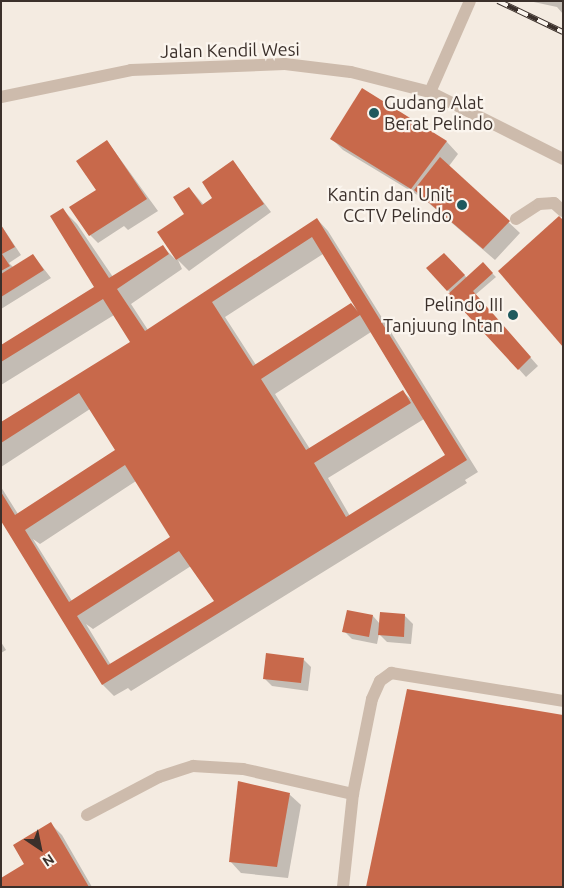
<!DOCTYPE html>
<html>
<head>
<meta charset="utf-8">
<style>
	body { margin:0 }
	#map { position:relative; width:564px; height:888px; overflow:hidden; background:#f4ebe1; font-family:Ubuntu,sans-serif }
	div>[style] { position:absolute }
	.shadow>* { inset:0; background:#0003 }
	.building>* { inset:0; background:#c8694b }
	.minor>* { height:12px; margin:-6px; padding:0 6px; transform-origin:6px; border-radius:6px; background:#cdbbac }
	.rail>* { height:5.5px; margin-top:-2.75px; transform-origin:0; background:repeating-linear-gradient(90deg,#fbf5ee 0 11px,#3b302b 0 22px); box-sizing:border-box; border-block:1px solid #3b302b }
	.dots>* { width:14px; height:14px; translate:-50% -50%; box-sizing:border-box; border:2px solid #fbf5ee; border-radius:50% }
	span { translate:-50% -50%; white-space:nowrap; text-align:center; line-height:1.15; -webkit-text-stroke:4.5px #fbf5ee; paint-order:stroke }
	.street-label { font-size:18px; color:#3b302b }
	.poi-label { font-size:18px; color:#3b302b }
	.left { translate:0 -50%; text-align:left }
	.right { translate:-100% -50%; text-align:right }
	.frame { position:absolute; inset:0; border:2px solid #3b302b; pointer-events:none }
	.north { position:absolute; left:15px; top:823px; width:50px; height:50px; -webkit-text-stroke:4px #fbf5ee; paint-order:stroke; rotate:146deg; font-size:14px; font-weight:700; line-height:20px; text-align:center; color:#3b302b }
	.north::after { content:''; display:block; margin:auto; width:18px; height:22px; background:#3b302b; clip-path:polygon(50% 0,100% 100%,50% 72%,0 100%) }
</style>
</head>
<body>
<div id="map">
	<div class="shadow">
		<div style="clip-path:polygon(529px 1px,563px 1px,563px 14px,557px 7px)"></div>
		<div style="clip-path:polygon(362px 89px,447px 142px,458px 154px,449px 166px,520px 233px,495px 260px,424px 199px,343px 150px,332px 139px)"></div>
		<div style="clip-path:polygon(107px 141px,158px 211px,128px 230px,124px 226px,98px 243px,90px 235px)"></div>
		<div style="clip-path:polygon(evenodd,233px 162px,271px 212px,189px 271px,178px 260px,182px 269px,131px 304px,148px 330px,317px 219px,328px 231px,478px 472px,465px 480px,467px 483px,131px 691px,128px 688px,114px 696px,103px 685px,1px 519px,1px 487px,18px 514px,117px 450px,90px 409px,1px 467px,1px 424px,132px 342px,114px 315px,1px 385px,1px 346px,96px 287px,63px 210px,77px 224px,113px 277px,163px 247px,176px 260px,189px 188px,204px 205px,214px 198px,233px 162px,323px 254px,357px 309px,351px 304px,256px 365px,225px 317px,323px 254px,233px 162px,371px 332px,412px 400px,403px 392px,310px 449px,275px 394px,371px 332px,233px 162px,424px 419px,447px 456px,350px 516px,328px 478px,424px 419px,233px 162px,136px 481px,172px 537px,72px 601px,33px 539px,40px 544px,136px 481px,233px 162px,191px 566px,216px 601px,111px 665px,86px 624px,93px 629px,191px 566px)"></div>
		<div style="clip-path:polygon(1px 225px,21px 255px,9px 263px,14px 268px,33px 255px,51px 278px,1px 309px)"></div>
		<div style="clip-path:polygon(452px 262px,467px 278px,483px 264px,496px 277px,475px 295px,538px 366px,526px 377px,428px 268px)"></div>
		<div style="clip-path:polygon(373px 616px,380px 624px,405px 616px,413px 624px,411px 644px,387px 642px,379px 634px,377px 644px,352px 639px,344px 631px)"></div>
		<div style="clip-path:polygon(1px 642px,6px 650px,1px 653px)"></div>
		<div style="clip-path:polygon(304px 660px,311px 667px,308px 691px,272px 686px,264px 678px)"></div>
		<div style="clip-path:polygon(289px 794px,301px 805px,288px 878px,241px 873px,230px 861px)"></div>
		<div style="clip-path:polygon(50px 823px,62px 835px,92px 887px,1px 887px,25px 865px)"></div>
	</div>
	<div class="building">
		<div style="clip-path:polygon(362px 88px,447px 141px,411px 189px,330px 139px)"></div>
		<div style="clip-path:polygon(107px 140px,147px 199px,89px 236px,69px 207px,96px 190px,76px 161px)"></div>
		<div style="clip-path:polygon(440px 157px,510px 221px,483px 249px,414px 190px)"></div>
		<div style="clip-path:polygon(233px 160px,264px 204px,176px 260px,157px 232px,184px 214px,173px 197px,189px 187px,202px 205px,212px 198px,202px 182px)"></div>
		<div style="clip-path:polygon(evenodd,63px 208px,109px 278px,163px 245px,169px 254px,117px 289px,145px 331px,317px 218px,467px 460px,102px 685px,1px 521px,1px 492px,15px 515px,115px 450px,79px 393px,1px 443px,1px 422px,130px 342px,103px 299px,1px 362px,1px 345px,94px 287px,50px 216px,63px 208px,312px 237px,358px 312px,351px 303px,253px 366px,212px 302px,312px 237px,63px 208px,360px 315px,445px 455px,346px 517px,314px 463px,411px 403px,403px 390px,306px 450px,261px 379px,360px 315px,63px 208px,125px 465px,170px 537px,69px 602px,25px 530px,125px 465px,63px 208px,179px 551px,214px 601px,108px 665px,77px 616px,179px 551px)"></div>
		<div style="clip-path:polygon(559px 216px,563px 220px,563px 347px,498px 271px)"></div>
		<div style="clip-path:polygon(1px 225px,15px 247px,2px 254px,10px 266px,1px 271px)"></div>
		<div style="clip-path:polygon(444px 253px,465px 275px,447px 291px,426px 268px)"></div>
		<div style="clip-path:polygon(33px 254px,44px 270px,1px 297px,1px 274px)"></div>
		<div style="clip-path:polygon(483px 262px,493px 273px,473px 291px,531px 357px,518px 370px,448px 294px)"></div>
		<div style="clip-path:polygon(347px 610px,373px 615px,369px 637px,342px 632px)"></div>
		<div style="clip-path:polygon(380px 612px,405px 614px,404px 637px,378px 635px)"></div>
		<div style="clip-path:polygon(266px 653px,304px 658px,301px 683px,263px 679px)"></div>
		<div style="clip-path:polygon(407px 689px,563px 715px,563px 887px,366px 887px)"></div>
		<div style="clip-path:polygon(238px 781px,290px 793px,277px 867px,229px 862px)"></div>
		<div style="clip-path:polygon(51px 822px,89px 887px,1px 887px,1px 878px,24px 864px,13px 845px)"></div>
	</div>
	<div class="minor">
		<div style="left:430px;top:92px;width:99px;rotate:-66.3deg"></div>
		<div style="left:1px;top:97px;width:133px;rotate:-11.7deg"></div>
		<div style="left:131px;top:70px;width:154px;rotate:-2.2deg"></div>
		<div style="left:285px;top:64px;width:66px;rotate:6.9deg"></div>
		<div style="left:351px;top:72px;width:81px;rotate:14.2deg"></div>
		<div style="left:430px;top:92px;width:149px;rotate:26.7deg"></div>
		<div style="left:516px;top:219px;width:27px;rotate:-33deg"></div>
		<div style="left:539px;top:204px;width:15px;rotate:-4deg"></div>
		<div style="left:554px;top:203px;width:12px;rotate:42deg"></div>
		<div style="left:87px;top:815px;width:81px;rotate:-27.8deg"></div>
		<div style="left:159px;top:777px;width:36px;rotate:-18deg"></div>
		<div style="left:193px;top:766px;width:50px;rotate:3.4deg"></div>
		<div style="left:243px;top:769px;width:113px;rotate:12.8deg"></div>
		<div style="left:343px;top:887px;width:94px;rotate:-83.9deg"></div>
		<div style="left:353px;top:794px;width:97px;rotate:-78.7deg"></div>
		<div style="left:372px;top:699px;width:20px;rotate:-66deg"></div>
		<div style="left:380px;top:681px;width:14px;rotate:-36deg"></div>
		<div style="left:391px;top:673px;width:174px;rotate:9.2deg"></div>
	</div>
	<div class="rail">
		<div style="left:498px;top:1px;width:72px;rotate:25.5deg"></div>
	</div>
	<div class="dots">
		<div style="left:374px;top:113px;background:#1f5a5e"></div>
		<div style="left:462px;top:205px;background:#1f5a5e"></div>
		<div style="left:513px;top:315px;background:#1f5a5e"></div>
	</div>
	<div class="street-label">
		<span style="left:230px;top:50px;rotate:-1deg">Jalan Kendil Wesi</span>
	</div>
	<div class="poi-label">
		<span class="left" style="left:384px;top:113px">Gudang Alat<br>Berat Pelindo</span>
		<span class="right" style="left:452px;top:205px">Kantin dan Unit<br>CCTV Pelindo</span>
		<span class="right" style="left:503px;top:315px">Pelindo III<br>Tanjuung Intan</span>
	</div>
	<div class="frame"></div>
	<div class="north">N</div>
</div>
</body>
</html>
